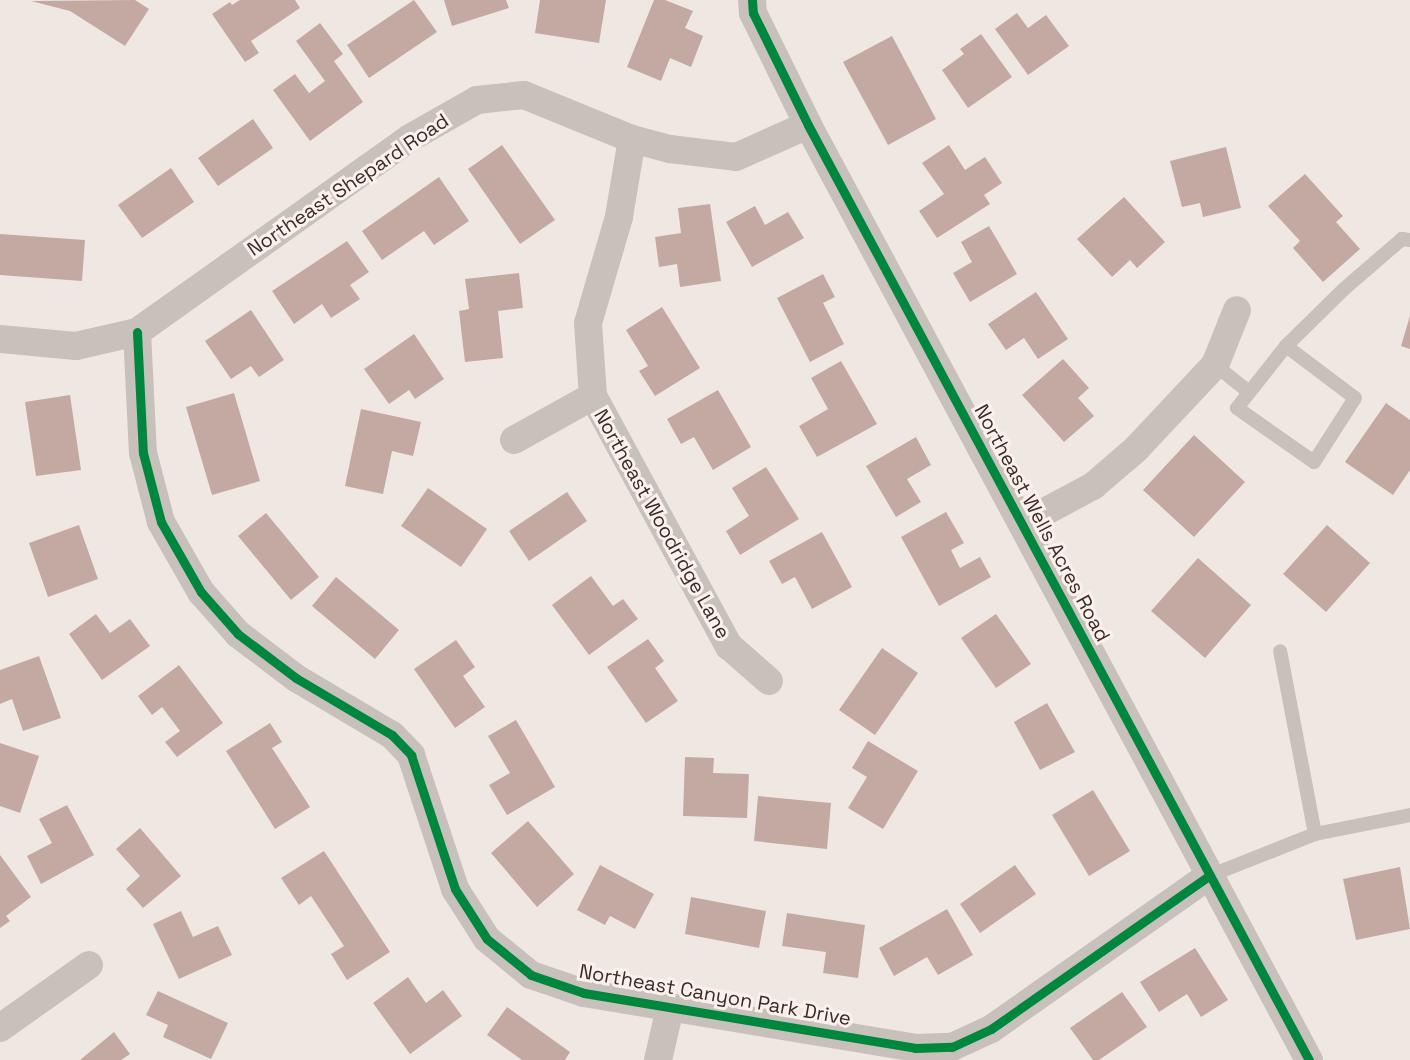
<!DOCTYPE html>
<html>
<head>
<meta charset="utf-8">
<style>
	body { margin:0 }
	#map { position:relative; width:1410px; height:1060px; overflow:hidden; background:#efe8e2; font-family:"Space Grotesk",sans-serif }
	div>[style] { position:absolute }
	.building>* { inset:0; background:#c4a9a3 }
	.lane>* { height:14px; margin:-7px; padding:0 7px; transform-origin:7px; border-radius:7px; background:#c8c0bb }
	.street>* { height:28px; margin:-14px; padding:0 14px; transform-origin:14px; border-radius:14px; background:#c8c0bb }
	.cycleway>* { height:9px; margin:-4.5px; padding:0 4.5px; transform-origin:4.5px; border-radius:4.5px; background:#00873e }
	span { translate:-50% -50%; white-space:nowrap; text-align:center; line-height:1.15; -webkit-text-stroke:6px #fbf1ea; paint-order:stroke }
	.street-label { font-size:20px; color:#3a2c29 }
</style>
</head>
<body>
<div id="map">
	<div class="building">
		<div style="clip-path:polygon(135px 0,149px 9px,125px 46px,70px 11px,31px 1px)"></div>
		<div style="clip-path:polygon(240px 0,295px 0,300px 8px,251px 41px,259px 53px,245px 62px,212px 14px,230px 2px,232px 5px)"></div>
		<div style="clip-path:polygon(414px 0,437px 32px,369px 78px,347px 45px)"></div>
		<div style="clip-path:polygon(444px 0,506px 0,509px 8px,452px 26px)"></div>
		<div style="clip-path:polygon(540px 0,606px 0,599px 43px,535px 33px)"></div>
		<div style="clip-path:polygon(654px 0,665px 0,693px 11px,685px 28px,703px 36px,691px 67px,670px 58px,661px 81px,627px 67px)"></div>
		<div style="clip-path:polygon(1017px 13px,1028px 28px,1046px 15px,1069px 46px,1028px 75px,995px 29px)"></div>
		<div style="clip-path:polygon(320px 23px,343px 54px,334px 61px,363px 102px,310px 141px,273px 90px,295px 74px,309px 93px,325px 81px,296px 41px)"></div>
		<div style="clip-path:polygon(981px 34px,1012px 77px,968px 108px,942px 70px,964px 54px,960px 49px)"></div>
		<div style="clip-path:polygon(892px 36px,936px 119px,888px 145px,843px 62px)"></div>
		<div style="clip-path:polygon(253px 119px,273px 148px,218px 186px,198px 158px)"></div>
		<div style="clip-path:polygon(502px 145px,555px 220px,520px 244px,468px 169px)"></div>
		<div style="clip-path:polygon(949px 145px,965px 170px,985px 157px,1002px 183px,984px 195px,990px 204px,937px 238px,919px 211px,944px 194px,922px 163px)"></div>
		<div style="clip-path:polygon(1226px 147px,1241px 208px,1203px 217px,1200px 203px,1182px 207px,1170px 161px)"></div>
		<div style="clip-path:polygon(171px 168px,194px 202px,142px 238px,118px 205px)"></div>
		<div style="clip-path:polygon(1305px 174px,1343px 216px,1336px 222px,1360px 249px,1323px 282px,1293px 248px,1300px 241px,1268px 206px)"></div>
		<div style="clip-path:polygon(439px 177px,469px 221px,434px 245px,424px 231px,382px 260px,362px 231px)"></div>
		<div style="clip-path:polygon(1124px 197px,1165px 242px,1137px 268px,1130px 260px,1112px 277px,1077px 239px)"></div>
		<div style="clip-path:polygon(710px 204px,721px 281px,680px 287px,677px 264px,659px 267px,655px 237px,681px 233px,678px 208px)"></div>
		<div style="clip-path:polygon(755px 206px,765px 225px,788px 212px,804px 238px,752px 267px,726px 222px)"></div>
		<div style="clip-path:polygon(989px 226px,1017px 274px,970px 302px,953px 273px,972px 262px,961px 242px)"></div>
		<div style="clip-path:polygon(0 234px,85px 240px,82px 281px,0 275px)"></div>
		<div style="clip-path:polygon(347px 241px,369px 272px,350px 285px,360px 299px,331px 318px,322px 304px,294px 324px,272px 291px)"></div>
		<div style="clip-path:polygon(519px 273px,523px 308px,498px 311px,503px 358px,465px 362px,459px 311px,469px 309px,465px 279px)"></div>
		<div style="clip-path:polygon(823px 274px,835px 297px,823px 303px,844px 344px,810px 362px,777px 298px)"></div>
		<div style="clip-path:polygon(1036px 292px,1068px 339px,1038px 359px,1024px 338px,1006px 350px,988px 324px)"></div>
		<div style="clip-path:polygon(662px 307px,700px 368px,655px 396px,639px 371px,648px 366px,626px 330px)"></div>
		<div style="clip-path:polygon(251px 310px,284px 360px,259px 377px,251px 366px,231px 379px,205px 341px)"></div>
		<div style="clip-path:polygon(1410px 316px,1410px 349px,1401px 346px)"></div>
		<div style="clip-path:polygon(414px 334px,444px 379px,415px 399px,409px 390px,389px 404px,364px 369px)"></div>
		<div style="clip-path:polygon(1063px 359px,1089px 388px,1078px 398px,1094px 416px,1064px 442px,1022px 395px)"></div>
		<div style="clip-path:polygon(841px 361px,877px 424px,817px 457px,799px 426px,828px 409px,811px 378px)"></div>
		<div style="clip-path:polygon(718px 390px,751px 447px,713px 470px,694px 437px,681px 444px,667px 419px)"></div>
		<div style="clip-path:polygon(234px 393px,260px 481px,212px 495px,186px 407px)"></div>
		<div style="clip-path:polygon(70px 395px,81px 470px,36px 476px,25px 402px)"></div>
		<div style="clip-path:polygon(1386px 403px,1410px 420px,1410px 470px,1393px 495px,1345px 462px)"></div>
		<div style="clip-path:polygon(361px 409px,421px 422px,413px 456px,392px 451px,383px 494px,345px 486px)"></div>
		<div style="clip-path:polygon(1194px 435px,1245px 482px,1194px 537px,1143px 490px)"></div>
		<div style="clip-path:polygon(916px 437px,931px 465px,907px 479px,921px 502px,896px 517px,866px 466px)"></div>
		<div style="clip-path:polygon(766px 467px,799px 519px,740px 555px,726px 531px,749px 516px,732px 488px)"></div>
		<div style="clip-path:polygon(428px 488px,487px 529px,461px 567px,401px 526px)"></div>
		<div style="clip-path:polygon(567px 492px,587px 521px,529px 561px,509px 531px)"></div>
		<div style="clip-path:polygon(946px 512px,964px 543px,951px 550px,960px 568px,980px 557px,991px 577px,939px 606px,901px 537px)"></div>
		<div style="clip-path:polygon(266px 513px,319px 577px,291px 600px,238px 536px)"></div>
		<div style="clip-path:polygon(79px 525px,98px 579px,48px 597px,29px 543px)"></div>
		<div style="clip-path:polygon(1327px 525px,1370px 563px,1326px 612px,1283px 574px)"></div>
		<div style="clip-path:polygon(822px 532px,852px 587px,812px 609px,795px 577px,782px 584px,769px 561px)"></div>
		<div style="clip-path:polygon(1198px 558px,1251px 605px,1205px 658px,1151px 611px)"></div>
		<div style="clip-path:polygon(591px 576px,613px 606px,623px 599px,638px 619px,589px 655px,552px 605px)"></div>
		<div style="clip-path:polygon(336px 577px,399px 630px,375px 659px,312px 606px)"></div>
		<div style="clip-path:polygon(96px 614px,110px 633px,130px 619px,150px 646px,102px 680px,69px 634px)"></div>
		<div style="clip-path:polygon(996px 614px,1031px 664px,996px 688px,961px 638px)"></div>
		<div style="clip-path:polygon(648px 639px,664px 661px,655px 668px,678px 701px,646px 723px,607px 667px)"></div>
		<div style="clip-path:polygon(456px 640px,475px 667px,463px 676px,485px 707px,455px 728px,414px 669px)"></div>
		<div style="clip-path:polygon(882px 648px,918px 673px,875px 735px,839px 710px)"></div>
		<div style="clip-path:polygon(39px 656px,61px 718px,23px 731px,12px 699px,0 704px,0 670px)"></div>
		<div style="clip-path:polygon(179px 665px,223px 723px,177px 757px,165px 742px,180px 731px,162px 707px,152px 715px,138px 696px)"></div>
		<div style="clip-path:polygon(1047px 703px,1075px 752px,1040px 770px,1014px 722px)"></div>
		<div style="clip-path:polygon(516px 720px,555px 787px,507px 815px,489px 785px,510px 773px,488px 736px)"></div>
		<div style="clip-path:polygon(270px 723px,282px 742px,272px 748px,310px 807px,275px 829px,226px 751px)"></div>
		<div style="clip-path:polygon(868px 741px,918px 771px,883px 829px,848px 808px,867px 777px,852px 768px)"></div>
		<div style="clip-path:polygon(0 743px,39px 756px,20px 813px,0 806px)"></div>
		<div style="clip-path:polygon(685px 757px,714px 758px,713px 773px,749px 774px,747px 818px,683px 816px)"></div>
		<div style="clip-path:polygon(1093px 790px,1130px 851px,1089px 876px,1052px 815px)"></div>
		<div style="clip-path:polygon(758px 796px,831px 803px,827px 849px,754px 841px)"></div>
		<div style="clip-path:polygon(67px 805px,94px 855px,41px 884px,27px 856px,52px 843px,39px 819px)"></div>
		<div style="clip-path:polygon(528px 821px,574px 874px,537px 907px,491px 853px)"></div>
		<div style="clip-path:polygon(140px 828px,181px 876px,143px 908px,126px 889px,140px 876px,116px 849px)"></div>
		<div style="clip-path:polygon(324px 851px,390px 952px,347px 980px,331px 954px,344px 946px,311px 896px,299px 905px,281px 878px)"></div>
		<div style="clip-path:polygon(0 855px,31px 897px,6px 916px,10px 921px,0 928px)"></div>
		<div style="clip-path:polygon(600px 865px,654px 894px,635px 929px,610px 916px,605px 925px,577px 910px)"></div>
		<div style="clip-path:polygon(1015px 865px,1036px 894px,980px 933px,960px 904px)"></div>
		<div style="clip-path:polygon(1400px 867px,1410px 929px,1356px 940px,1343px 879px)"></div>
		<div style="clip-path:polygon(691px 897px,766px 911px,759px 948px,685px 934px)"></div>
		<div style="clip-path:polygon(947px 909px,973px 955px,938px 975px,927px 957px,894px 976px,879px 948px)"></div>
		<div style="clip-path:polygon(181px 911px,193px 937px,218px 926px,232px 955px,179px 979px,153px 924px)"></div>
		<div style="clip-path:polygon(787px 913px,865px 925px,858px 978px,823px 973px,826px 952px,782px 946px)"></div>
		<div style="clip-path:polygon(1195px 948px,1228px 1000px,1201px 1017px,1187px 994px,1159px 1012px,1140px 982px)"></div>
		<div style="clip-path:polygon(408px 977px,426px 1003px,443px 990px,462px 1016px,410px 1054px,373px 1003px)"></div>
		<div style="clip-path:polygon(158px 991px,228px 1023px,211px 1059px,163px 1037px,168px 1025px,146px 1015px)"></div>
		<div style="clip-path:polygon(1122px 992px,1147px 1027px,1099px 1060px,1093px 1060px,1070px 1028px)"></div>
		<div style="clip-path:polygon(507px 1007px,570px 1052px,565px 1060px,522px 1060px,487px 1035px)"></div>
		<div style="clip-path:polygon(114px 1032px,130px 1054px,121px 1060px,80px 1060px)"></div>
	</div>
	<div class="lane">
		<div style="left:1286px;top:346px;width:86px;rotate:37deg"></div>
		<div style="left:1355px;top:398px;width:76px;rotate:122.6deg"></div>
		<div style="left:1314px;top:462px;width:94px;rotate:-145deg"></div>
		<div style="left:1237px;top:408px;width:79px;rotate:-51.7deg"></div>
		<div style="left:1286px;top:346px;width:81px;rotate:-44.5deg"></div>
		<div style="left:1344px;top:289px;width:77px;rotate:-40.8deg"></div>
		<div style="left:1402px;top:239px;width:8px;rotate:7deg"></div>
		<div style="left:1215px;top:365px;width:43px;rotate:38.5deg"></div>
		<div style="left:1315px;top:834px;width:97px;rotate:-11.3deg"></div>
		<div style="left:1209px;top:876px;width:114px;rotate:-21.6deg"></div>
		<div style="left:1315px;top:834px;width:186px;rotate:-100.8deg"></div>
	</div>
	<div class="street">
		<div style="left:752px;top:0;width:13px;rotate:86deg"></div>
		<div style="left:753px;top:13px;width:125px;rotate:63.8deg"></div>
		<div style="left:808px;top:125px;width:1061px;rotate:61.82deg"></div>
		<div style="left:632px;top:139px;width:79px;rotate:99.5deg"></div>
		<div style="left:619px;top:217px;width:110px;rotate:106.3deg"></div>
		<div style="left:588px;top:323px;width:73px;rotate:86.1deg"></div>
		<div style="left:593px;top:396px;width:285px;rotate:61.5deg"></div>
		<div style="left:729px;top:646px;width:53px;rotate:41.2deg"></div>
		<div style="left:137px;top:332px;width:121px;rotate:87.2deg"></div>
		<div style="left:143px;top:453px;width:71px;rotate:75.4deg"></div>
		<div style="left:161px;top:522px;width:81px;rotate:60.3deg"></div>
		<div style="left:201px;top:592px;width:56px;rotate:48.6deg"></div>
		<div style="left:238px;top:634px;width:73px;rotate:37.2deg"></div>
		<div style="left:296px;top:678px;width:112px;rotate:30.7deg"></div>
		<div style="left:392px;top:735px;width:28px;rotate:46deg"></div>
		<div style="left:411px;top:755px;width:141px;rotate:71.8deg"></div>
		<div style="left:455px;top:889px;width:59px;rotate:57.4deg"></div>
		<div style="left:487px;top:939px;width:57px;rotate:39.3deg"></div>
		<div style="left:531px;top:975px;width:56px;rotate:18.8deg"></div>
		<div style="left:584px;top:993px;width:336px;rotate:9.4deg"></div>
		<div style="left:915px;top:1048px;width:37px;rotate:-2deg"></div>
		<div style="left:952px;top:1047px;width:43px;rotate:-24.8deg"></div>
		<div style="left:991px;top:1029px;width:266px;rotate:-35.1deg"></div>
		<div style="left:0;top:339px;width:76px;rotate:5.3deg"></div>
		<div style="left:76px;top:346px;width:63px;rotate:-12.9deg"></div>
		<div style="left:137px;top:332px;width:335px;rotate:-35.4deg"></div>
		<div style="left:410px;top:138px;width:77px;rotate:-29.6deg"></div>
		<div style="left:477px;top:100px;width:47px;rotate:-6.1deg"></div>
		<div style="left:524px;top:95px;width:117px;rotate:22.2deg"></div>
		<div style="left:632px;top:139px;width:39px;rotate:15deg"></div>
		<div style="left:670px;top:149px;width:66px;rotate:6.9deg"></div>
		<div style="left:736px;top:157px;width:79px;rotate:-24deg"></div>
		<div style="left:514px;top:440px;width:90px;rotate:-29.1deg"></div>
		<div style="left:1022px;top:524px;width:81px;rotate:-28.2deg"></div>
		<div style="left:1093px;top:486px;width:57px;rotate:-40.7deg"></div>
		<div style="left:1136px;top:449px;width:115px;rotate:-46.8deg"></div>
		<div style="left:1215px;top:365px;width:59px;rotate:-68.2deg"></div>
		<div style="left:0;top:1028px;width:109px;rotate:-35.3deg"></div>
		<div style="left:658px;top:1060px;width:53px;rotate:-77deg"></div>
	</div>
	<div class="cycleway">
		<div style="left:752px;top:0;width:13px;rotate:86deg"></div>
		<div style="left:753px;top:13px;width:125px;rotate:63.8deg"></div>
		<div style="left:808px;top:125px;width:1061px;rotate:61.82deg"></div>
		<div style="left:137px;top:332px;width:121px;rotate:87.2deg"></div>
		<div style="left:143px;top:453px;width:71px;rotate:75.4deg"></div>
		<div style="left:161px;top:522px;width:81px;rotate:60.3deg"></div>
		<div style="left:201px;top:592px;width:56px;rotate:48.6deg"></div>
		<div style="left:238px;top:634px;width:73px;rotate:37.2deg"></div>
		<div style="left:296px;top:678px;width:112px;rotate:30.7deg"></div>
		<div style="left:392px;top:735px;width:28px;rotate:46deg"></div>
		<div style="left:411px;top:755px;width:141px;rotate:71.8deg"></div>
		<div style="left:455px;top:889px;width:59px;rotate:57.4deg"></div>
		<div style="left:487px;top:939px;width:57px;rotate:39.3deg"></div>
		<div style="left:531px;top:975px;width:56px;rotate:18.8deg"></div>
		<div style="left:584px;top:993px;width:336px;rotate:9.4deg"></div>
		<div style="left:915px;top:1048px;width:37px;rotate:-2deg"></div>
		<div style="left:952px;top:1047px;width:43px;rotate:-24.8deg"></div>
		<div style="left:991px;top:1029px;width:266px;rotate:-35.1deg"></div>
	</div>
	<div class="street-label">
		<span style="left:348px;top:185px;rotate:-34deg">Northeast Shepard Road</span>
		<span style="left:1042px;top:523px;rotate:62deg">Northeast Wells Acres Road</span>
		<span style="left:662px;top:524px;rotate:61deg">Northeast Woodridge Lane</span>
		<span style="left:715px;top:995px;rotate:10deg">Northeast Canyon Park Drive</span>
	</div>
</div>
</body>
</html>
